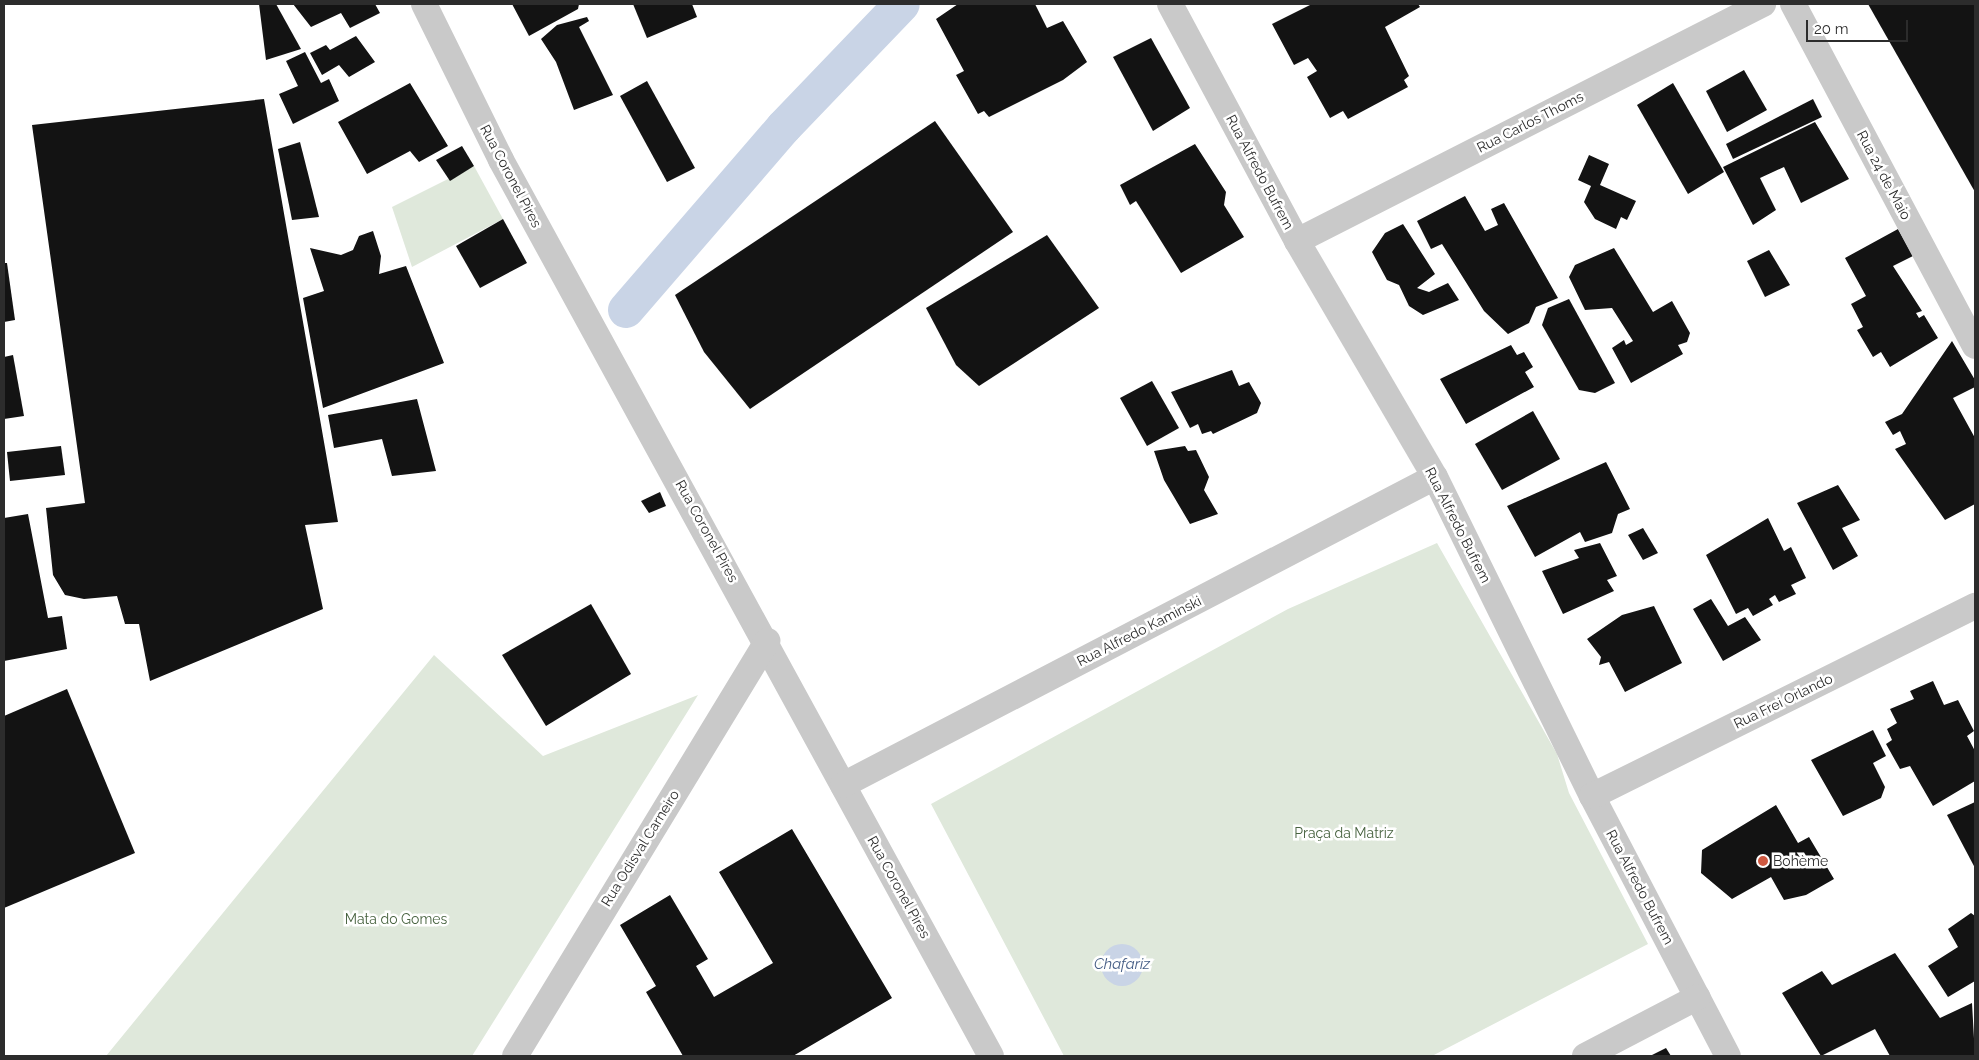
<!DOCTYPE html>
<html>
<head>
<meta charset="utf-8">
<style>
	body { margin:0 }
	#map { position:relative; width:1979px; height:1060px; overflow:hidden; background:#fff; font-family:Raleway,sans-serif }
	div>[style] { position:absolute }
	.green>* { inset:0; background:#dfe8db }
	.water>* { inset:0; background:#c9d4e6 }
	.round { border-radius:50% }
	.canal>* { height:36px; margin:-18px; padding:0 18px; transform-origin:18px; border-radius:18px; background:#c9d4e6 }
	.building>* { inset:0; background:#131313 }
	.street>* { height:26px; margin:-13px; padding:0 13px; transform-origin:13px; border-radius:13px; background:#c9c9c9 }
	.dots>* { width:14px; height:14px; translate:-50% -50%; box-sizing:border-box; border:2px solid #fff; border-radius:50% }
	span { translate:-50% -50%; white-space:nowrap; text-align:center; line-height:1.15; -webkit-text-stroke:5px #fff; paint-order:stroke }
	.street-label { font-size:14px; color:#2c2c2c }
	.park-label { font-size:14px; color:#47623f }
	.poi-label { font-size:14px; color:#2c2c2c }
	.left { translate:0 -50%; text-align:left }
	.water-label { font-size:15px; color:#445c84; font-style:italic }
	.frame { position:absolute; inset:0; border:5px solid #2c2c2c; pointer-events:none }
	.scale { position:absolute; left:1806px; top:20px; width:102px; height:22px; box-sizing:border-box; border:2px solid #2c2c2c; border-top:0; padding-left:6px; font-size:15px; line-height:18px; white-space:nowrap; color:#2c2c2c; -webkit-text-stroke:4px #fff; paint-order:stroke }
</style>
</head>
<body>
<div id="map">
	<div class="green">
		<div style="clip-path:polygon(474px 166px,503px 219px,412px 267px,392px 207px)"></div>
		<div style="clip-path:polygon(1437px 543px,1557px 754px,1569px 793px,1648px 944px,1432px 1056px,1064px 1056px,931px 804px,1288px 609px)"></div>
		<div style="clip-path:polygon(434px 655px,543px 756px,698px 695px,472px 1056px,106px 1056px)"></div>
	</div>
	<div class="water">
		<div class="round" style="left:1101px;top:944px;width:42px;height:42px"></div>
	</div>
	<div class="canal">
		<div style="left:626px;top:310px;width:242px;rotate:-49.2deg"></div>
		<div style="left:784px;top:127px;width:170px;rotate:-46.2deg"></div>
	</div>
	<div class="building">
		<div style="clip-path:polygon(259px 4px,276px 4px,301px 49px,266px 60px)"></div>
		<div style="clip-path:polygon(293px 4px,375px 4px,380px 13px,350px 28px,341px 13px,311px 27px)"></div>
		<div style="clip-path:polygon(512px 4px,579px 4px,578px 9px,529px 36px)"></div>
		<div style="clip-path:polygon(633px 4px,692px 4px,697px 17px,647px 38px)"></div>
		<div style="clip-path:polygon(958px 4px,1035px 4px,1047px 28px,1063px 21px,1087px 62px,1063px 80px,989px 117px,984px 111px,978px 114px,956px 75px,964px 71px,936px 19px)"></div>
		<div style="clip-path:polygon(1312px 4px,1418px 4px,1420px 7px,1385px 27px,1409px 76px,1404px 80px,1408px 87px,1348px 119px,1343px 111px,1330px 118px,1307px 77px,1317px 71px,1308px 58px,1294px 65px,1272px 24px)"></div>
		<div style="clip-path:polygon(1868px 4px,1975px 4px,1975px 192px)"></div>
		<div style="clip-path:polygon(587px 17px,589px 21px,579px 27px,613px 95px,574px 110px,556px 62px,541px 39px,557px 25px)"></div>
		<div style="clip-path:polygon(356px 36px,375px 62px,349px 77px,339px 65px,322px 75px,310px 53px,326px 45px,330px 50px)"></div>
		<div style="clip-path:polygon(1151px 38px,1190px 108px,1153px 131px,1113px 57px)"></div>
		<div style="clip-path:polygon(305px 52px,321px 83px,329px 79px,339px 101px,293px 124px,279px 94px,298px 86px,286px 61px)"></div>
		<div style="clip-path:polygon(1744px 70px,1767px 110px,1727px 132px,1706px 91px)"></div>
		<div style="clip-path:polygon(647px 81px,695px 168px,667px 182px,620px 96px)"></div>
		<div style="clip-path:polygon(410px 83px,448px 146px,419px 162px,410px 151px,367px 174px,338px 122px)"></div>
		<div style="clip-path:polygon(1673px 83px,1724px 172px,1688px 194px,1637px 105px)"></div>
		<div style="clip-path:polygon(264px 99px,338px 522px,305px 525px,323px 609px,150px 681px,139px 624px,125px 624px,117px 596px,84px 599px,65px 595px,53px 575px,46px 508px,85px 503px,32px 125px)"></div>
		<div style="clip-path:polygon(1813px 99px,1822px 117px,1733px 159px,1726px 144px)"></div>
		<div style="clip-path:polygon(935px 121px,1013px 232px,750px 409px,704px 352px,675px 295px)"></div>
		<div style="clip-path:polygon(1815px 122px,1849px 179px,1801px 203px,1784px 167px,1760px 178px,1776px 210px,1753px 225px,1723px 167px)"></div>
		<div style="clip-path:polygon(300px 142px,319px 217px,292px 220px,278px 149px)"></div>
		<div style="clip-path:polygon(1195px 144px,1226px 192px,1224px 205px,1244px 237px,1181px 273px,1136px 201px,1130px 205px,1120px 185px)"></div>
		<div style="clip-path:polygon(462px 146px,474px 166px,450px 181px,436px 160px)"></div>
		<div style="clip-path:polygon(1589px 155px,1609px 164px,1600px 185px,1636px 201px,1627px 220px,1621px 217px,1616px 229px,1595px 219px,1584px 202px,1591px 186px,1578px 180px)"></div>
		<div style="clip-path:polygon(1465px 196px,1485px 231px,1498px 225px,1491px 209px,1504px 203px,1558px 298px,1536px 307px,1529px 323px,1508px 334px,1484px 311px,1442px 244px,1431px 249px,1417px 221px)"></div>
		<div style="clip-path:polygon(503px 219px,527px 263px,480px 288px,456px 246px)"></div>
		<div style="clip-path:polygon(1403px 224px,1435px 274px,1417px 288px,1429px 292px,1448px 283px,1459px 300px,1423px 315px,1409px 306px,1399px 285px,1387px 280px,1372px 252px,1385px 233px)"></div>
		<div style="clip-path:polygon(1898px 229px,1913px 256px,1893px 266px,1922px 311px,1916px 313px,1919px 318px,1924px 315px,1938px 338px,1890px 367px,1881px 352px,1873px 357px,1857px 330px,1863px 327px,1851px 304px,1866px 296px,1845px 258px)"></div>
		<div style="clip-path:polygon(373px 231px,381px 256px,379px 274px,406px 266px,444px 363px,323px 408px,303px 298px,324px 291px,310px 248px,341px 255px,353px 250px,359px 236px)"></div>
		<div style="clip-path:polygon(1047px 235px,1099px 308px,979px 386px,956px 365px,926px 308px)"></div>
		<div style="clip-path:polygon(1614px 248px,1653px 312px,1672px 301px,1690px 333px,1687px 342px,1678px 345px,1683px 354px,1631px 383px,1612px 348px,1624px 340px,1626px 345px,1633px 341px,1612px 308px,1585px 310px,1569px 277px,1575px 265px)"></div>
		<div style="clip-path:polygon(1769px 250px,1790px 285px,1765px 297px,1747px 261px)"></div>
		<div style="clip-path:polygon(4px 263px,7px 263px,15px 320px,4px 322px)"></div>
		<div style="clip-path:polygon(1569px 299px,1615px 383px,1595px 393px,1579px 390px,1542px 325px,1548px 308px)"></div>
		<div style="clip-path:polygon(1952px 341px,1975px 380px,1975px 387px,1953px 398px,1975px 438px,1975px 504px,1945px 520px,1895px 449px,1906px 444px,1900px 431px,1893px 435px,1885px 422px,1902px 414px)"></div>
		<div style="clip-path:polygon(1511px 345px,1517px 355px,1524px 352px,1533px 367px,1525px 372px,1534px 387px,1466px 424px,1440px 379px)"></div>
		<div style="clip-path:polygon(13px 355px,24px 416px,4px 419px,4px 357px)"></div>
		<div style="clip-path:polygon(1232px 370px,1239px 386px,1249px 382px,1261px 403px,1257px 413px,1213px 434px,1211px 431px,1202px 434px,1198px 424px,1190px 428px,1171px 392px)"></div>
		<div style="clip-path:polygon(1152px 381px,1179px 428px,1147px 446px,1120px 398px)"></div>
		<div style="clip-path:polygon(417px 399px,436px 471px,392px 476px,382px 439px,334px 448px,328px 415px)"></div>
		<div style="clip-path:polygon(1533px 411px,1560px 459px,1502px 490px,1475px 444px)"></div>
		<div style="clip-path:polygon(61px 446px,65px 475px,10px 481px,7px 452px)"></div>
		<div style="clip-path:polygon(1185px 446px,1188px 451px,1196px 450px,1209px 477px,1204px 490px,1218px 514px,1190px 524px,1164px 480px,1154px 451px)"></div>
		<div style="clip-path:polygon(1606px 462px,1630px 509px,1618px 514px,1612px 533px,1585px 542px,1580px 532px,1535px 557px,1507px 506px)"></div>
		<div style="clip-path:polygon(1838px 485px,1860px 520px,1842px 528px,1858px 556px,1833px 570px,1797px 503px)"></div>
		<div style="clip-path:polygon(660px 492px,666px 506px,649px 513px,641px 501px)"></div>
		<div style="clip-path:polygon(28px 514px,48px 618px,62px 616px,67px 649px,4px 661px,4px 518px)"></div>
		<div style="clip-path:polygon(1768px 518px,1784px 551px,1791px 547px,1806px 578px,1791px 585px,1796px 594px,1779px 602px,1775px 595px,1769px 599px,1773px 605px,1753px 616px,1748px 608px,1736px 614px,1706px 555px)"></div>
		<div style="clip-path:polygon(1643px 528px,1658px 553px,1643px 560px,1628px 535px)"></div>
		<div style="clip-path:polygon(1600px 543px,1617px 576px,1607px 580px,1614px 591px,1563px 614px,1542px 571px,1579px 558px,1574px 550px)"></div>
		<div style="clip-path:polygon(1711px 599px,1728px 626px,1745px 617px,1761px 640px,1723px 661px,1693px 609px)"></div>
		<div style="clip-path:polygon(591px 604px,631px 674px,546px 726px,502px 655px)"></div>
		<div style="clip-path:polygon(1654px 606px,1682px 663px,1625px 692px,1609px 662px,1599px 665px,1601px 657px,1587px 639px,1622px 615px)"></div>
		<div style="clip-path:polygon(1933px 681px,1944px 705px,1958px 700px,1974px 731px,1967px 736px,1975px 751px,1975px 781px,1933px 806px,1910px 766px,1900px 769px,1886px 744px,1892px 740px,1887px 729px,1897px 723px,1890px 709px,1914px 699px,1910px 691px)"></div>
		<div style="clip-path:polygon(67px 689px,135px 853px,4px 908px,4px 716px)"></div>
		<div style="clip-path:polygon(1873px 730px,1886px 756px,1873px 763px,1885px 787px,1881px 798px,1843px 816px,1811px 760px)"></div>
		<div style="clip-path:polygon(1975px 802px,1975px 868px,1947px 815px)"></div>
		<div style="clip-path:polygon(1776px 805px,1798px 843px,1809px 837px,1834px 879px,1806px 895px,1784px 900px,1771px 877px,1732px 899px,1701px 873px,1702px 850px)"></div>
		<div style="clip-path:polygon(792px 829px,892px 998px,793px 1056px,683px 1056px,646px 992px,656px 986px,620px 925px,670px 895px,708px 959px,696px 966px,714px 997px,773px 963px,719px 872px)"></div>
		<div style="clip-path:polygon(1971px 913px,1975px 916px,1975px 981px,1948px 997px,1928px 966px,1958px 947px,1948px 929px)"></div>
		<div style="clip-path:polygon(1895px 953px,1940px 1018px,1972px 1003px,1975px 1056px,1890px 1056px,1875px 1029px,1821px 1056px,1782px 993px,1822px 971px,1832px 985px)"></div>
		<div style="clip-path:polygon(1666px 1048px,1671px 1056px,1650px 1056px)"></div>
	</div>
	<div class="street">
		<div style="left:424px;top:4px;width:174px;rotate:63.7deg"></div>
		<div style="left:501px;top:160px;width:1021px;rotate:61.33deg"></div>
		<div style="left:1170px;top:4px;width:269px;rotate:61.8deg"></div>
		<div style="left:1297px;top:241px;width:273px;rotate:59.7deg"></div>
		<div style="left:1435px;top:477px;width:356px;rotate:63.8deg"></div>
		<div style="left:1592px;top:796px;width:293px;rotate:62.4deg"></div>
		<div style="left:1793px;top:4px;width:387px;rotate:62deg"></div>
		<div style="left:1297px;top:241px;width:523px;rotate:-26.96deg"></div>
		<div style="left:843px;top:785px;width:667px;rotate:-27.49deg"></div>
		<div style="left:1592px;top:796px;width:428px;rotate:-26.4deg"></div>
		<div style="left:515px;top:1056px;width:486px;rotate:-58.7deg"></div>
		<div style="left:1585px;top:1056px;width:127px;rotate:-27.6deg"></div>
	</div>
	<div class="dots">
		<div style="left:1763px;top:861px;background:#cf5941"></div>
	</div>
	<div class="street-label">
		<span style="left:1530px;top:122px;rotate:-27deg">Rua Carlos Thoms</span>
		<span style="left:1260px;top:172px;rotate:62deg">Rua Alfredo Bufrem</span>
		<span style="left:1884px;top:175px;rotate:62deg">Rua 24 de Maio</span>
		<span style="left:511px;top:176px;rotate:62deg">Rua Coronel Pires</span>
		<span style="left:1458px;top:525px;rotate:63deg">Rua Alfredo Bufrem</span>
		<span style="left:707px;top:531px;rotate:61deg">Rua Coronel Pires</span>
		<span style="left:1139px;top:631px;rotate:-27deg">Rua Alfredo Kaminski</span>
		<span style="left:1783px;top:701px;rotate:-26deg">Rua Frei Orlando</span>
		<span style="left:640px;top:848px;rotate:-58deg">Rua Odisval Carneiro</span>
		<span style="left:899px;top:887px;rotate:61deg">Rua Coronel Pires</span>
		<span style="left:1640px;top:887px;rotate:62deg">Rua Alfredo Bufrem</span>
	</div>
	<div class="park-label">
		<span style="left:1344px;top:833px">Praça da Matriz</span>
		<span style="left:396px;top:919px">Mata do Gomes</span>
	</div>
	<div class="poi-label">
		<span class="left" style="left:1773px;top:861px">Bohème</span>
	</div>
	<div class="water-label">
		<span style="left:1122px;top:965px">Chafariz</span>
	</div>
	<div class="frame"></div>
	<div class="scale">20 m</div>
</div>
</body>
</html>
